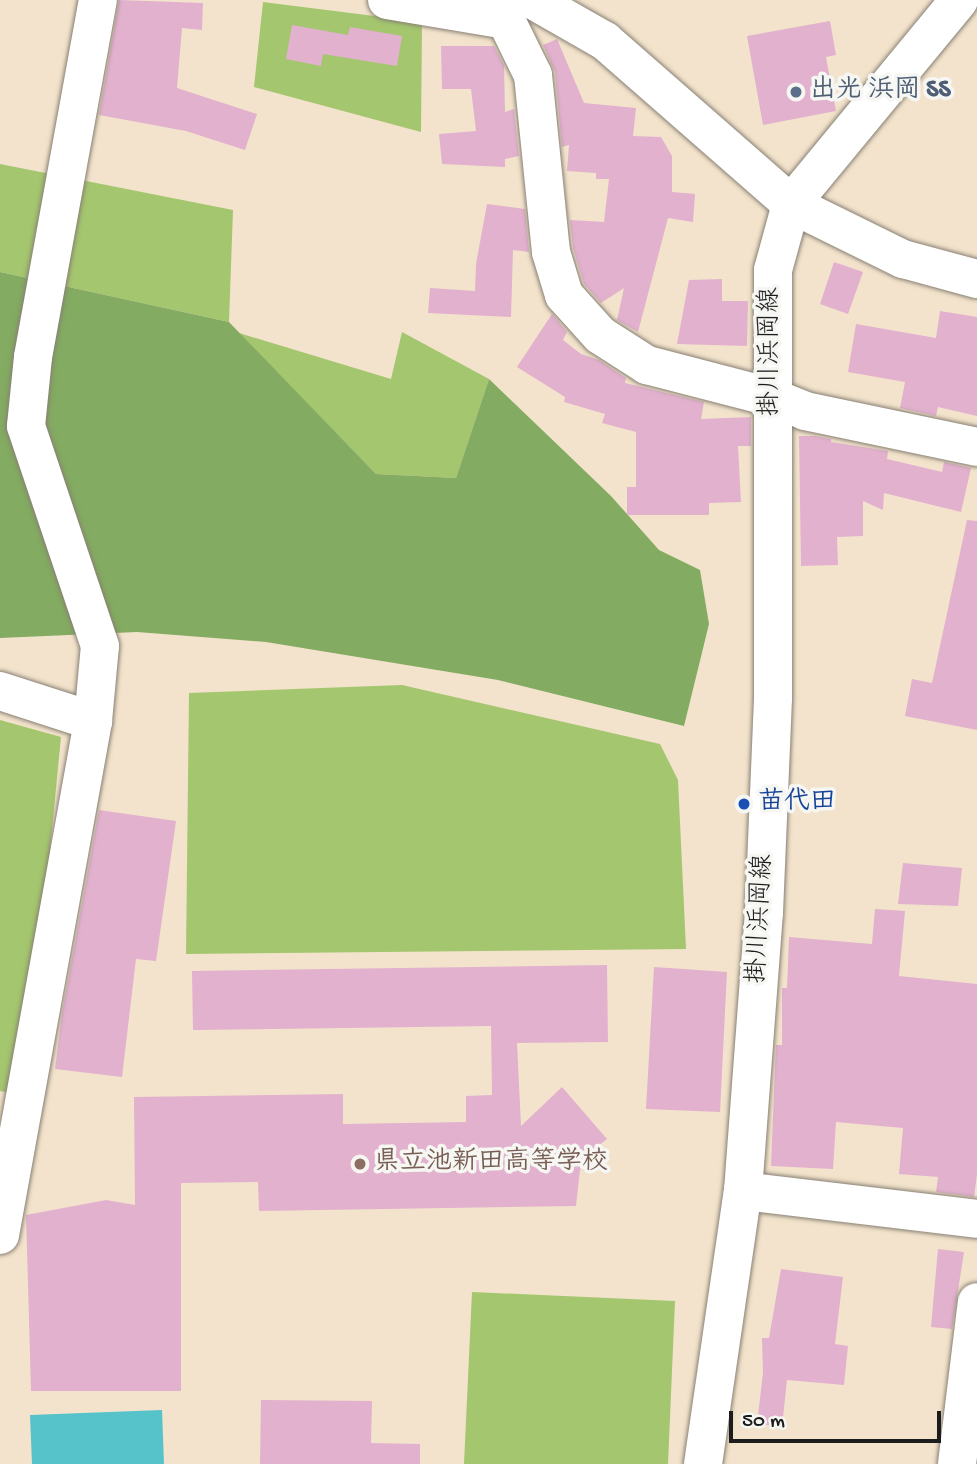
<!DOCTYPE html>
<html>
<head>
<meta charset="utf-8">
<style>
	body { margin:0 }
	#map { position:relative; width:977px; height:1464px; overflow:hidden; background:#f3e3cc; font-family:"Gochi Hand","Klee One",sans-serif }
	div>[style] { position:absolute }
	.green>* { inset:0; background:#a4c66e }
	.forest>* { inset:0; background:#83ab61 }
	.water>* { inset:0; background:#55c3c9 }
	.building>* { inset:0; background:#e2b1ce }
	.roads { filter:drop-shadow(0 0 2px #888074) drop-shadow(0 0 2px #888074) }
	.minor>* { height:38px; margin:-19px; padding:0 19px; transform-origin:19px; border-radius:19px; background:#fff }
	.major>* { height:38px; margin:-19px; padding:0 19px; transform-origin:19px; border-radius:19px; background:#fff }
	.dots>* { width:19px; height:19px; translate:-50% -50%; box-sizing:border-box; border:4px solid #f6f6f2; border-radius:50% }
	span { translate:-50% -50%; white-space:nowrap; text-align:center; line-height:1.15; -webkit-text-stroke:7px #f6f6f2; paint-order:stroke }
	.service-label { font-size:26px; color:#4e5e75; font-weight:700 }
	.left { translate:0 -50%; text-align:left }
	.street-label { font-size:26px; color:#1c1c1c }
	.transit-label { font-size:26px; color:#164399; font-weight:700 }
	.education-label { font-size:26px; color:#785e54; font-weight:700 }
	.scale { position:absolute; left:729px; top:1411px; width:212px; height:32px; box-sizing:border-box; border:4px solid #1c1c1c; border-top:0; padding-left:9px; font-size:21px; line-height:24px; white-space:nowrap; color:#1c1c1c; -webkit-text-stroke:5px #f6f6f2; paint-order:stroke }
</style>
</head>
<body>
<div id="map">
	<div class="green">
		<div style="clip-path:polygon(263px 2px,422px 22px,421px 132px,254px 87px)"></div>
		<div style="clip-path:polygon(0 164px,233px 210px,229px 322px,0 272px)"></div>
		<div style="clip-path:polygon(402px 332px,489px 379px,456px 478px,376px 474px,239px 333px,391px 379px)"></div>
		<div style="clip-path:polygon(402px 685px,660px 744px,678px 780px,686px 949px,186px 954px,189px 693px)"></div>
		<div style="clip-path:polygon(0 720px,61px 737px,26px 1096px,0 1091px)"></div>
		<div style="clip-path:polygon(472px 1292px,675px 1301px,668px 1464px,464px 1464px)"></div>
	</div>
	<div class="forest">
		<div style="clip-path:polygon(0 272px,229px 322px,376px 474px,456px 478px,489px 379px,611px 496px,659px 550px,700px 570px,709px 624px,684px 726px,498px 680px,266px 642px,137px 632px,0 638px)"></div>
	</div>
	<div class="water">
		<div style="clip-path:polygon(162px 1410px,164px 1464px,32px 1464px,30px 1415px)"></div>
	</div>
	<div class="building">
		<div style="clip-path:polygon(119px 0,203px 3px,202px 30px,182px 28px,177px 88px,257px 114px,245px 150px,186px 131px,99px 115px)"></div>
		<div style="clip-path:polygon(830px 21px,836px 55px,826px 57px,836px 111px,763px 125px,747px 36px)"></div>
		<div style="clip-path:polygon(292px 25px,348px 35px,350px 27px,402px 36px,397px 66px,323px 54px,321px 66px,286px 59px)"></div>
		<div style="clip-path:polygon(557px 39px,584px 103px,636px 108px,633px 136px,661px 137px,672px 156px,672px 192px,695px 194px,693px 222px,668px 218px,638px 332px,617px 320px,624px 288px,601px 303px,584px 284px,573px 248px,570px 220px,604px 222px,609px 179px,596px 179px,596px 173px,567px 171px,569px 145px,562px 147px,555px 72px,543px 45px)"></div>
		<div style="clip-path:polygon(441px 46px,494px 46px,504px 65px,505px 112px,514px 109px,519px 156px,505px 159px,505px 167px,442px 164px,439px 134px,476px 131px,471px 89px,442px 89px)"></div>
		<div style="clip-path:polygon(487px 204px,525px 209px,529px 252px,513px 250px,511px 317px,428px 313px,430px 288px,475px 291px,476px 264px)"></div>
		<div style="clip-path:polygon(834px 262px,863px 272px,848px 314px,820px 304px)"></div>
		<div style="clip-path:polygon(722px 279px,722px 301px,748px 301px,747px 346px,677px 344px,689px 280px)"></div>
		<div style="clip-path:polygon(940px 311px,977px 317px,977px 416px,938px 407px,936px 416px,900px 408px,905px 382px,848px 372px,856px 324px,936px 338px)"></div>
		<div style="clip-path:polygon(552px 314px,567px 332px,563px 340px,581px 354px,599px 360px,626px 378px,625px 383px,704px 402px,701px 419px,751px 417px,751px 446px,738px 446px,741px 502px,709px 503px,709px 515px,627px 515px,627px 487px,636px 487px,636px 432px,602px 423px,605px 414px,564px 402px,565px 397px,517px 367px)"></div>
		<div style="clip-path:polygon(799px 436px,815px 436px,831px 439px,831px 442px,888px 451px,887px 459px,942px 472px,944px 462px,971px 468px,961px 512px,884px 493px,883px 510px,863px 501px,863px 536px,837px 537px,838px 565px,801px 566px)"></div>
		<div style="clip-path:polygon(967px 520px,977px 521px,977px 730px,905px 716px,912px 679px,932px 683px)"></div>
		<div style="clip-path:polygon(99px 810px,176px 821px,156px 961px,136px 959px,122px 1077px,55px 1069px,62px 1014px)"></div>
		<div style="clip-path:polygon(903px 863px,962px 868px,958px 906px,898px 904px)"></div>
		<div style="clip-path:polygon(875px 909px,905px 911px,899px 976px,977px 984px,977px 1174px,974px 1197px,936px 1192px,938px 1177px,899px 1174px,903px 1128px,836px 1122px,833px 1169px,771px 1166px,776px 1045px,782px 1045px,782px 988px,787px 988px,789px 937px,872px 944px)"></div>
		<div style="clip-path:polygon(607px 965px,608px 1042px,517px 1043px,521px 1126px,562px 1087px,607px 1139px,589px 1153px,580px 1170px,576px 1206px,259px 1211px,258px 1182px,181px 1183px,181px 1391px,31px 1391px,26px 1215px,106px 1200px,135px 1205px,134px 1097px,343px 1094px,343px 1124px,466px 1122px,466px 1096px,492px 1095px,491px 1026px,193px 1030px,192px 971px)"></div>
		<div style="clip-path:polygon(654px 967px,727px 972px,720px 1112px,646px 1109px)"></div>
		<div style="clip-path:polygon(938px 1249px,964px 1252px,952px 1329px,931px 1327px)"></div>
		<div style="clip-path:polygon(781px 1269px,843px 1277px,835px 1344px,848px 1346px,844px 1385px,787px 1380px,782px 1427px,757px 1424px,763px 1373px,762px 1338px,769px 1338px)"></div>
		<div style="clip-path:polygon(261px 1400px,372px 1401px,371px 1443px,420px 1444px,420px 1464px,260px 1464px)"></div>
	</div>
	<div class="roads">
		<div class="minor">
			<div style="left:387px;top:0;width:121px;rotate:9.5deg"></div>
			<div style="left:505px;top:0;width:20px;rotate:87deg"></div>
			<div style="left:506px;top:20px;width:61px;rotate:63.9deg"></div>
			<div style="left:533px;top:75px;width:178px;rotate:84.2deg"></div>
			<div style="left:551px;top:252px;width:45px;rotate:73.2deg"></div>
			<div style="left:564px;top:295px;width:54px;rotate:48deg"></div>
			<div style="left:600px;top:335px;width:56px;rotate:32.6deg"></div>
			<div style="left:647px;top:365px;width:128px;rotate:14.5deg"></div>
			<div style="left:771px;top:397px;width:37px;rotate:22deg"></div>
			<div style="left:805px;top:411px;width:176px;rotate:11.8deg"></div>
			<div style="left:0;top:691px;width:98px;rotate:17.9deg"></div>
			<div style="left:743px;top:1191px;width:236px;rotate:6.8deg"></div>
			<div style="left:0;top:1235px;width:522px;rotate:-79.74deg"></div>
			<div style="left:93px;top:721px;width:75px;rotate:-84.7deg"></div>
			<div style="left:100px;top:646px;width:232px;rotate:-108.6deg"></div>
			<div style="left:26px;top:426px;width:69px;rotate:-84.2deg"></div>
			<div style="left:33px;top:357px;width:363px;rotate:-79.7deg"></div>
			<div style="left:957px;top:1464px;width:163px;rotate:-83deg"></div>
		</div>
		<div class="major">
			<div style="left:533px;top:0;width:83px;rotate:29.7deg"></div>
			<div style="left:605px;top:41px;width:247px;rotate:41.2deg"></div>
			<div style="left:791px;top:204px;width:125px;rotate:26.2deg"></div>
			<div style="left:903px;top:259px;width:77px;rotate:15.1deg"></div>
			<div style="left:791px;top:204px;width:264px;rotate:-50.5deg"></div>
			<div style="left:703px;top:1464px;width:276px;rotate:-81.7deg"></div>
			<div style="left:743px;top:1191px;width:279px;rotate:-85.7deg"></div>
			<div style="left:764px;top:913px;width:215px;rotate:-87.6deg"></div>
			<div style="left:773px;top:698px;width:428px;rotate:-90deg"></div>
			<div style="left:773px;top:270px;width:68px;rotate:-74.7deg"></div>
		</div>
	</div>
	<div class="dots">
		<div style="left:796px;top:92px;background:#5c6f8a"></div>
		<div style="left:744px;top:804px;background:#1a4fb4"></div>
		<div style="left:360px;top:1164px;background:#8d6e63"></div>
	</div>
	<div class="service-label">
		<span class="left" style="left:810px;top:92px">出光 浜岡 SS</span>
	</div>
	<div class="street-label">
		<span style="left:772px;top:352px;rotate:-90deg">掛川浜岡線</span>
		<span style="left:762px;top:919px;rotate:-87deg">掛川浜岡線</span>
	</div>
	<div class="transit-label">
		<span class="left" style="left:758px;top:804px">苗代田</span>
	</div>
	<div class="education-label">
		<span class="left" style="left:374px;top:1164px">県立池新田高等学校</span>
	</div>
	<div class="scale">50 m</div>
</div>
</body>
</html>
